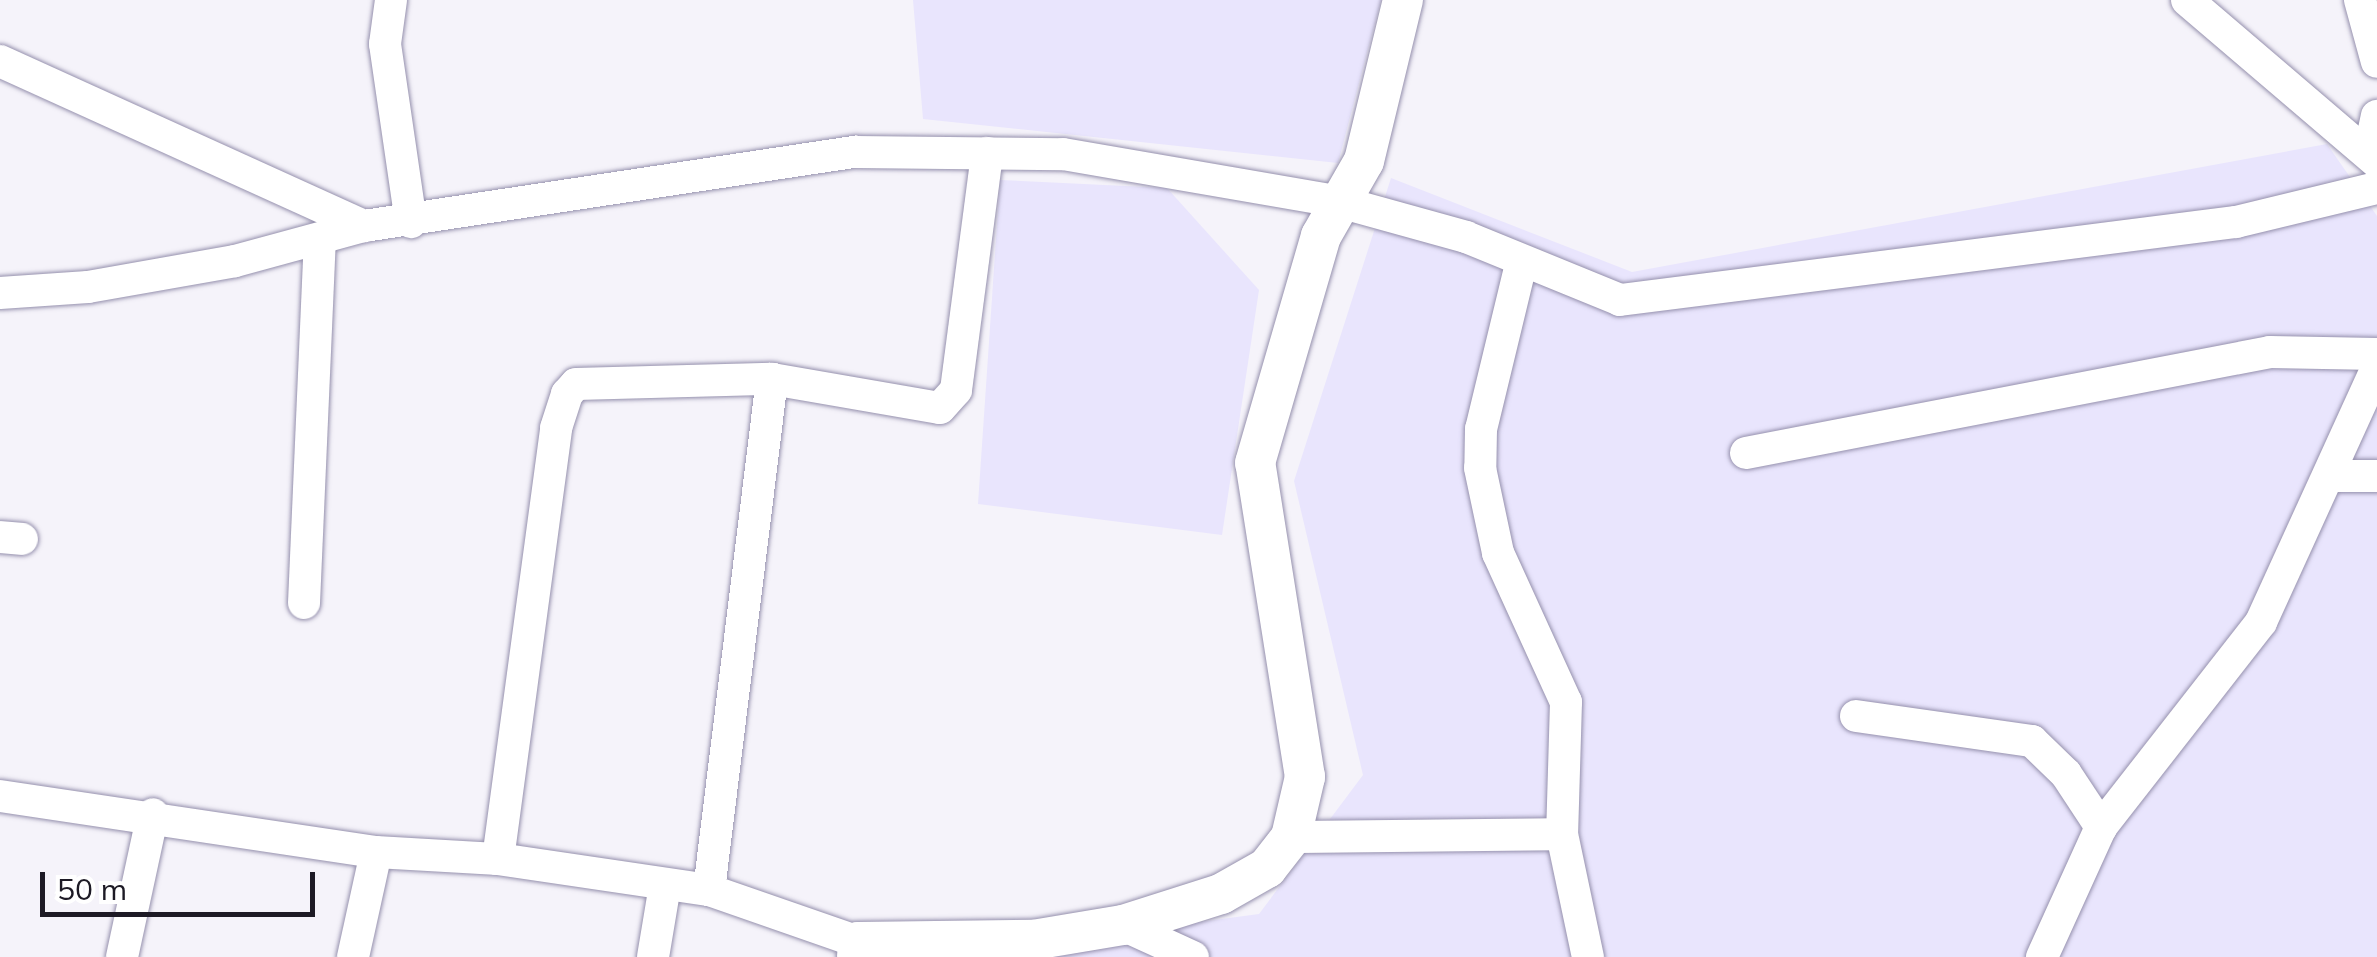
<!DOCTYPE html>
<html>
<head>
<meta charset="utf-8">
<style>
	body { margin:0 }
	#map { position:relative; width:2377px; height:957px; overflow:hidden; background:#f5f3fa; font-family:Mulish,sans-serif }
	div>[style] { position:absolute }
	.built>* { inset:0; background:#e9e5fd }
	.roads { filter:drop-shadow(0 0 2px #9590ad) drop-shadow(0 0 2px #9590ad) }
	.minor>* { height:32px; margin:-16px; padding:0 16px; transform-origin:16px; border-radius:16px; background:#fff }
	.tertiary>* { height:40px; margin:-20px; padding:0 20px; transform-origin:20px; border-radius:20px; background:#fff }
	span { translate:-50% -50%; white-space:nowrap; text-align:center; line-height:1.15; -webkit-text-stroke:10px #fff; paint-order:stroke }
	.scale { position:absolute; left:40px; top:872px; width:275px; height:45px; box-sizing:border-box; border:5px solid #1d1a25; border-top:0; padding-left:12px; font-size:30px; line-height:35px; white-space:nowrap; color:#1d1a25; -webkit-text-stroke:8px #fff; paint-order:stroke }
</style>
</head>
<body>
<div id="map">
	<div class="built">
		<div style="clip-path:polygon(913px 0,1381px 0,1338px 163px,923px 119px)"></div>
		<div style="clip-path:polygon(2327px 144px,2377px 216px,2377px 957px,937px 957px,1259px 914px,1363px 775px,1294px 481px,1391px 178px,1632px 272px)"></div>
		<div style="clip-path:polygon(1000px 180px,1167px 188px,1259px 290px,1222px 535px,978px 504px)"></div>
	</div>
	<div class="roads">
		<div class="minor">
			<div style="left:391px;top:0;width:44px;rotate:97.8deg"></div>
			<div style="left:385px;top:44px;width:180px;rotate:81.7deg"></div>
			<div style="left:2187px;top:0;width:250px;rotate:40.5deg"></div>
			<div style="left:2360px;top:0;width:64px;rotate:74.7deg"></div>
			<div style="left:0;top:61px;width:400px;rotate:24.4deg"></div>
			<div style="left:2369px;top:153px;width:38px;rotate:-78deg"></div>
			<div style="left:1521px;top:264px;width:170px;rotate:103.6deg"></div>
			<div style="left:1481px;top:429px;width:39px;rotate:91deg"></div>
			<div style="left:1480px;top:468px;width:87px;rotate:78deg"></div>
			<div style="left:1498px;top:553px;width:164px;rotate:65.5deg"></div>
			<div style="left:1566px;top:702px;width:132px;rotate:91.7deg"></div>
			<div style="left:1562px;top:834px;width:126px;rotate:78.1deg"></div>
			<div style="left:0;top:293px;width:88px;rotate:-3.9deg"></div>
			<div style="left:88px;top:287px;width:149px;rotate:-10deg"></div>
			<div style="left:235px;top:261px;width:134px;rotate:-15.2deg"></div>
			<div style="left:364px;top:226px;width:497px;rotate:-8.6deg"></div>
			<div style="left:855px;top:152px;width:208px;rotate:0.6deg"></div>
			<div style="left:1063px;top:154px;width:281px;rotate:9.8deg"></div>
			<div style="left:1340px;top:202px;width:131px;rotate:15.5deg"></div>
			<div style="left:1466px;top:237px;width:166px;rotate:22.2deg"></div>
			<div style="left:1620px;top:300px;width:621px;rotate:-7.22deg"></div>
			<div style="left:2236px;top:222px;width:145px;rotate:-13.6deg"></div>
			<div style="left:1746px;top:453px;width:534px;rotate:-10.91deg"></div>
			<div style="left:2270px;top:352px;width:107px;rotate:1.1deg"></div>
			<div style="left:2330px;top:476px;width:47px"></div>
			<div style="left:0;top:537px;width:22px;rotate:5deg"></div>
			<div style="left:304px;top:603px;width:363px;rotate:-87.5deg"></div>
			<div style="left:1856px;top:716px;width:178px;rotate:8.1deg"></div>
			<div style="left:2032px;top:741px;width:47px;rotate:44.1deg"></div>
			<div style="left:2066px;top:774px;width:64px;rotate:56.6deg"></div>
			<div style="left:0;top:796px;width:380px;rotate:8.5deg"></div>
			<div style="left:376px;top:852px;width:122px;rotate:3.3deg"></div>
			<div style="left:498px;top:859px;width:213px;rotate:8.4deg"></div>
			<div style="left:709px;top:890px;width:158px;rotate:19.2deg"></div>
			<div style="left:1291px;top:837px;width:271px;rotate:-0.6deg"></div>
			<div style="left:498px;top:859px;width:435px;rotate:-82.3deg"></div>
			<div style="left:556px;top:428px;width:36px;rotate:-72deg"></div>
			<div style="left:567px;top:394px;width:13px;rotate:-48deg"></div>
			<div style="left:576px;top:384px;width:196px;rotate:-1.5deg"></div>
			<div style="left:772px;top:379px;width:170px;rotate:9.8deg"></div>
			<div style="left:940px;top:408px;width:24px;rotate:-48deg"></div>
			<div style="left:956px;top:390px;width:239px;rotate:-82.5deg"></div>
			<div style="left:709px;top:890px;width:515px;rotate:-82.97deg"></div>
			<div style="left:1123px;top:925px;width:77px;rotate:24.6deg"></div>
			<div style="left:122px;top:957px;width:146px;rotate:-77.8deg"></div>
			<div style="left:353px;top:957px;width:107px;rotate:-77.6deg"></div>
			<div style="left:653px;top:957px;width:73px;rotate:-80.5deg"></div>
			<div style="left:2042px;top:957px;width:143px;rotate:-65.6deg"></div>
			<div style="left:2101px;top:827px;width:260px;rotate:-52deg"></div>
			<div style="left:2261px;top:622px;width:279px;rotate:-65.5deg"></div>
		</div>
		<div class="tertiary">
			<div style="left:857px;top:957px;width:15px;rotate:-86deg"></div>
			<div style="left:858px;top:942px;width:175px;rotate:-0.7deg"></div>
			<div style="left:1033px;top:940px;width:91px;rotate:-9.5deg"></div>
			<div style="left:1123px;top:925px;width:103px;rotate:-17.6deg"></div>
			<div style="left:1221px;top:894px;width:53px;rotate:-29.5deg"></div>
			<div style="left:1267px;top:868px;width:39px;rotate:-52deg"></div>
			<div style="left:1291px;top:837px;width:62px;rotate:-76.9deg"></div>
			<div style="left:1305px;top:777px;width:318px;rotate:-99deg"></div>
			<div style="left:1255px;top:463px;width:236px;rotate:-73.8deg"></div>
			<div style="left:1321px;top:236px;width:86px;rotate:-60.2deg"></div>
			<div style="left:1364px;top:161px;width:166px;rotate:-76.4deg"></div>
		</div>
	</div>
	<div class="scale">50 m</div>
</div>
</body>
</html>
